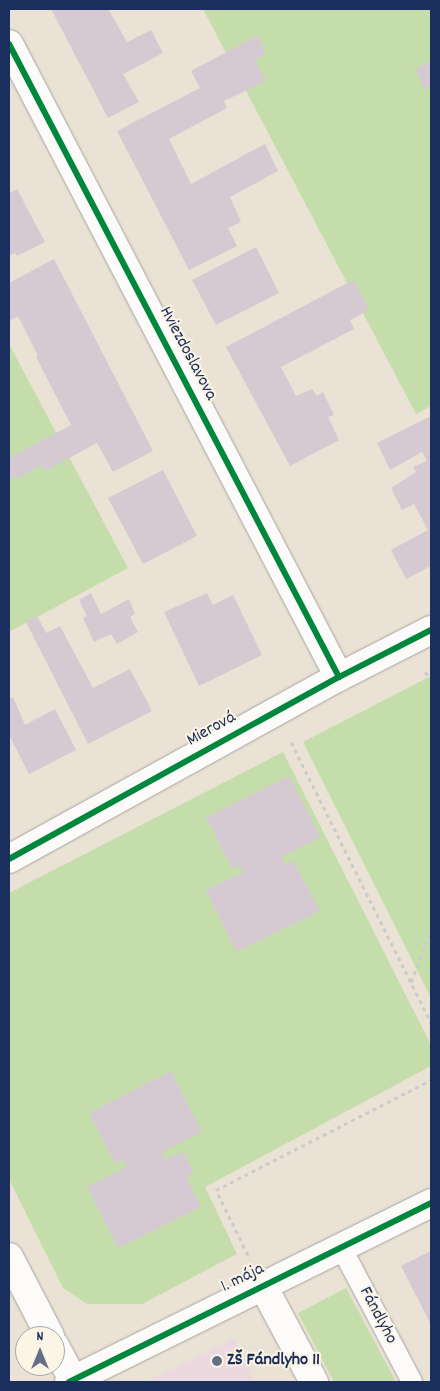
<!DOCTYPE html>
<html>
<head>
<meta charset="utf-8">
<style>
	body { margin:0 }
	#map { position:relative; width:440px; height:1391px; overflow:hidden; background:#eae2d4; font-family:Dekko,sans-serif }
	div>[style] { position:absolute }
	.built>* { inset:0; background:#ecd9e0 }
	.green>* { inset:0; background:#c5ddaa }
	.building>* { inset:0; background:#d5cad2 }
	.path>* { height:3px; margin-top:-1.5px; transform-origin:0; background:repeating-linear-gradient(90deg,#cbcbcc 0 4px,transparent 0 8px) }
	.roads { filter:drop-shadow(0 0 1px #a7a5a3) drop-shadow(0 0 1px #a7a5a3) }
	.service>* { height:20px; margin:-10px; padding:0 10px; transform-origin:10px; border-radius:10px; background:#fcfbf9 }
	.minor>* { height:28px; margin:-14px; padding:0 14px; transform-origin:14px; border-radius:14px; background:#fcfbf9 }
	.cycleway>* { height:6px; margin:-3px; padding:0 3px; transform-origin:3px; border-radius:3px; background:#00873e }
	.dots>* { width:14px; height:14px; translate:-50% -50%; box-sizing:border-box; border:2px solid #fcf5e5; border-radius:50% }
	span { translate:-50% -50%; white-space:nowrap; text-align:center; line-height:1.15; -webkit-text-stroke:4px #fcf5e5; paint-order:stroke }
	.street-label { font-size:18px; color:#1b2f5e }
	.poi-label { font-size:18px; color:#1b2f5e; font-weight:700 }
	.left { translate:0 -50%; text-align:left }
	.frame { position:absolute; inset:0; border:10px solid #1b2f5e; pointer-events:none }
	.north { position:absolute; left:15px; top:1326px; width:50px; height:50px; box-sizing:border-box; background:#fcf5e5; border:1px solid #a2a6af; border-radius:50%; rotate:0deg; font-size:14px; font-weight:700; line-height:20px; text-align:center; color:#1b2f5e }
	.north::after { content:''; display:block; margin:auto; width:18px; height:22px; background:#636e87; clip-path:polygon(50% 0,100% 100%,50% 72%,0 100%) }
</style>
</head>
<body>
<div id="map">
	<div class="built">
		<div style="clip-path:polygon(233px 1339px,255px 1382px,146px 1382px,232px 1339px)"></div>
	</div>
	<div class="green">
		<div style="clip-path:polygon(203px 9px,431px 9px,431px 406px,416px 414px)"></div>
		<div style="clip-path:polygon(9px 344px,128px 568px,9px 632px)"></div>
		<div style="clip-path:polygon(431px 676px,431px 998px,303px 742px)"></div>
		<div style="clip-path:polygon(283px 752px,431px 1045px,431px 1066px,205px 1187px,237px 1254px,142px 1304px,87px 1304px,63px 1288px,9px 1179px,9px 893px)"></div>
		<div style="clip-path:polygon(346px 1288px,396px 1382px,334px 1382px,298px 1313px)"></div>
	</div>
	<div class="building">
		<div style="clip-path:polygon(51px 9px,108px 9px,127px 42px,151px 30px,163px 53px,123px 74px,139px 102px,108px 118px)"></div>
		<div style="clip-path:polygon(258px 35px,266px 53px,255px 61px,266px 81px,224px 101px,227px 108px,169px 139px,191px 184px,265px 144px,278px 171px,230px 197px,241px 222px,228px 228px,237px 246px,189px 270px,117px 131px,200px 88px,191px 71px)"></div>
		<div style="clip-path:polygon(431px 61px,431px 87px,425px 90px,415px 69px)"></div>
		<div style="clip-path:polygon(17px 189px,45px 242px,17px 256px,15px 253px,9px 256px,9px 193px)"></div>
		<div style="clip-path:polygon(256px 247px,279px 293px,216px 325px,192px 280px)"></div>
		<div style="clip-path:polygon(54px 259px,153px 451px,113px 472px,97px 443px,45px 471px,42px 465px,16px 479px,16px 476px,9px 480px,9px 458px,71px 425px,36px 357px,38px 356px,18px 316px,9px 321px,9px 283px)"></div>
		<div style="clip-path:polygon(353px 280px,369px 310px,350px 320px,354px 329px,281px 367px,296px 396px,312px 389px,317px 396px,323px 392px,334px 415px,328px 417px,339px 440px,290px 466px,226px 347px)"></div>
		<div style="clip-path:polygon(431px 416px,431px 566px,406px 579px,391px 550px,428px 530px,414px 504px,402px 510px,391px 488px,416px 472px,413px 467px,427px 461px,422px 452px,390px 470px,377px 443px)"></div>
		<div style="clip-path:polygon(163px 470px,197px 536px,143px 564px,108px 498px)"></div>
		<div style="clip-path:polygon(91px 593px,101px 614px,129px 599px,135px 614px,130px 617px,138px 632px,117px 644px,111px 634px,94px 642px,83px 618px,87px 616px,79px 600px)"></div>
		<div style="clip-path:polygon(207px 593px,213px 605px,233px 595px,262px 655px,199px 686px,164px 612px)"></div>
		<div style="clip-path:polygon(37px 616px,46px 633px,60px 626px,93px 688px,130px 669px,152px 711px,88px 744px,26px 622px)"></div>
		<div style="clip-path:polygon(13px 697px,25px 725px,55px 709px,76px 750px,29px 774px,9px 735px,9px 699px)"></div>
		<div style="clip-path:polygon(289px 776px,321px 837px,281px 857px,285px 864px,293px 860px,320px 911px,236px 952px,206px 890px,244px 872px,240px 865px,232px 869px,206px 817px)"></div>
		<div style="clip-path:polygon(171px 1071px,202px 1132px,162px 1152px,166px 1159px,183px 1152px,194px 1172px,186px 1177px,201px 1207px,118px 1248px,87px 1187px,127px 1167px,123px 1160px,115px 1164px,89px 1113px)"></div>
		<div style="clip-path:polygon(431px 1251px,431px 1325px,401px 1266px)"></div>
	</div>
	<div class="path">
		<div style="left:425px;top:672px;width:8px;rotate:45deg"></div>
		<div style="left:291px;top:742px;width:314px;rotate:63.5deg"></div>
		<div style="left:411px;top:982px;width:54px;rotate:-68.2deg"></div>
		<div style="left:248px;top:1255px;width:72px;rotate:-116.2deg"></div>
		<div style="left:216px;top:1190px;width:242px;rotate:-27.1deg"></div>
	</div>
	<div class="roads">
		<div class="service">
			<div style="left:342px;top:1249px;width:150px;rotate:62.2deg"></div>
		</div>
		<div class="minor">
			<div style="left:9px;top:44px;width:714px;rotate:62.47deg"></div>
			<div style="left:9px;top:859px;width:377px;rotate:-28.9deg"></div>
			<div style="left:339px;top:677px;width:103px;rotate:-27.1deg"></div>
			<div style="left:9px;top:1257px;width:89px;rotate:62.6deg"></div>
			<div style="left:263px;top:1286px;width:109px;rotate:62deg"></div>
			<div style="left:55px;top:1346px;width:38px;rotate:62deg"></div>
			<div style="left:69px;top:1382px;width:404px;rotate:-26.3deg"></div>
		</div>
	</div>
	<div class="cycleway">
		<div style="left:9px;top:44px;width:714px;rotate:62.47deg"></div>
		<div style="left:9px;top:859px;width:377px;rotate:-28.9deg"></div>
		<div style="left:339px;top:677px;width:103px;rotate:-27.1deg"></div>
		<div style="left:69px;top:1382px;width:404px;rotate:-26.3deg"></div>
	</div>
	<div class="dots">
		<div style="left:217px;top:1361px;background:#636e87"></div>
	</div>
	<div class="street-label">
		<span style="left:187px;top:354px;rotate:62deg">Hviezdoslavova</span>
		<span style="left:212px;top:730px;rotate:-29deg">Mierová</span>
		<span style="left:243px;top:1279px;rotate:-26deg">1. mája</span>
		<span style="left:377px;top:1316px;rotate:62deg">Fándlyho</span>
	</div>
	<div class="poi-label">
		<span class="left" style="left:227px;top:1361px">ZŠ Fándlyho 11</span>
	</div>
	<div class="frame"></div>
	<div class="north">N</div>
</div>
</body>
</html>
